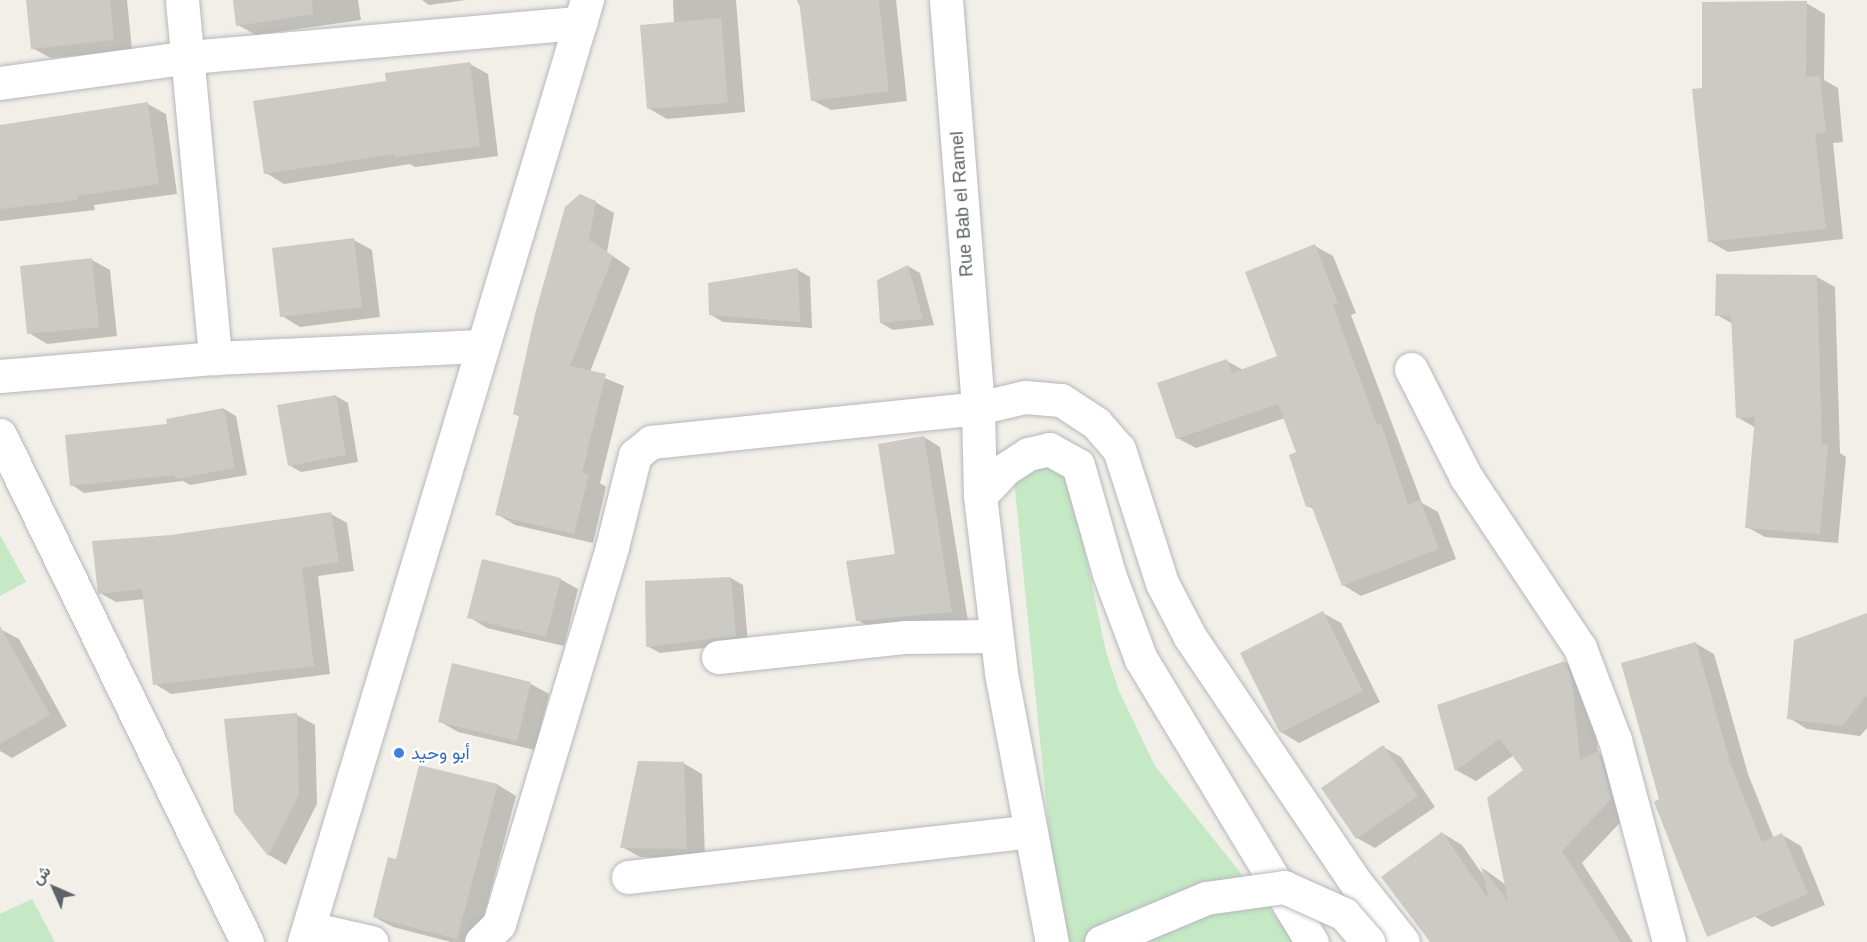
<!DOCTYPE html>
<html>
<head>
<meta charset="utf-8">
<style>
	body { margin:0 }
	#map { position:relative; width:1867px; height:942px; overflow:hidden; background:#f1efe8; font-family:Helvetica,Vazirmatn,sans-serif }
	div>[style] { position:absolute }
	.green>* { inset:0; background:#c5e8c5 }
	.shadow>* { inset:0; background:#0003 }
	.building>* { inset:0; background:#cccac5 }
	.roads { filter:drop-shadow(0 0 2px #b5b8bc) drop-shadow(0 0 2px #b5b8bc) }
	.minor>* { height:33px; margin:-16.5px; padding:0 16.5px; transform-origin:16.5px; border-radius:16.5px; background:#fff }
	.bridges { filter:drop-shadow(0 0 2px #b5b8bc) drop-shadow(0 0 2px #b5b8bc) }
	.tertiary-bridge>* { height:33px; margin:-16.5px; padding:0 16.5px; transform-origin:16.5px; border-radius:16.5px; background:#fff }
	.dots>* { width:16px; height:16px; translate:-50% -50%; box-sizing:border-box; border:3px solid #fff; border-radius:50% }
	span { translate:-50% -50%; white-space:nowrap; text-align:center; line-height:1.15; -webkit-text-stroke:4.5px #fff; paint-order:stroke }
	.street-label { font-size:18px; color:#5f6368 }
	.shop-label { font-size:18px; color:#366cbe }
	.left { translate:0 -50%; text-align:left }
	.north { position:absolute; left:24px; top:858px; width:60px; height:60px; -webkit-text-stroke:4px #fff; paint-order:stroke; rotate:315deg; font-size:16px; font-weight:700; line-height:24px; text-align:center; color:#5f6368 }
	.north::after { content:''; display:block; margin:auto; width:21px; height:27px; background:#5f6368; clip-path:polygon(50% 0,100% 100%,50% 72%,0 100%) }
</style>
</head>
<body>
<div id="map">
	<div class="green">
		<div style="clip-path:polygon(1044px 463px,1068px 470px,1106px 652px,1119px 691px,1155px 766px,1296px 942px,1060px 942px,1014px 479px)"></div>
		<div style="clip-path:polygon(0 535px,26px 582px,0 596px)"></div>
		<div style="clip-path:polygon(32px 899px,55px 942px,0 942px,0 914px)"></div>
	</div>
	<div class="shadow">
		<div style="clip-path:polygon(28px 0,127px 0,132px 50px,51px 58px,32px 48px)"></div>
		<div style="clip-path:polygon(234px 0,358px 0,361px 20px,256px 35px,238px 25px)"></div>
		<div style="clip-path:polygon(422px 0,466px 0,429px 5px)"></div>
		<div style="clip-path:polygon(673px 0,736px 0,745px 112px,667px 119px,648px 108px,674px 24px)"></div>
		<div style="clip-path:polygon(797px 0,896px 0,907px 101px,831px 110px,812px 100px,802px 10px)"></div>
		<div style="clip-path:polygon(1806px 3px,1825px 14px,1824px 80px,1838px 88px,1843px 142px,1833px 143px,1843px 239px,1728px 252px,1709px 241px,1704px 89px)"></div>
		<div style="clip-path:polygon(470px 64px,488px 74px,498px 156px,415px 167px,410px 164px,284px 184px,266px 173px,387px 82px)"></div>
		<div style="clip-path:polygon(148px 104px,166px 114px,177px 194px,94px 205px,95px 210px,0 221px,0 126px)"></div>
		<div style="clip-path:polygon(595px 202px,614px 213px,607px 252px,630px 268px,590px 372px,624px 386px,600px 483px,606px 487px,593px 543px,515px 525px,497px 514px,521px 417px,514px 414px)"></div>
		<div style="clip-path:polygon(354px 240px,372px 250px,380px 317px,300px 327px,282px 316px)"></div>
		<div style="clip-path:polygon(1315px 246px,1333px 256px,1356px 313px,1351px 315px,1422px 503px,1438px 512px,1456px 559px,1361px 596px,1343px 585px,1314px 509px,1307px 506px,1298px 453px,1285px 418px,1196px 448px,1177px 438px,1227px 361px,1243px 370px,1279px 357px)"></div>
		<div style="clip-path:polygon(92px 260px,110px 270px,117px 336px,47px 344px,29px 333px)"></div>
		<div style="clip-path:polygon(908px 266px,920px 273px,934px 325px,893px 330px,881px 323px)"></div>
		<div style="clip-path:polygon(798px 270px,810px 277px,812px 328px,723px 322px,710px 314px)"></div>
		<div style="clip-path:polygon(1817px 277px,1835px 287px,1840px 453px,1846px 457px,1838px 543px,1765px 537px,1747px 527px,1756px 428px,1737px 417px,1733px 324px,1717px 315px)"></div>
		<div style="clip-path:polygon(336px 396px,348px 403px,358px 462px,301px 472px,289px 465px)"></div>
		<div style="clip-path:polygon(224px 409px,236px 416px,247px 475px,190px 485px,183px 481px,84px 493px,72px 485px,168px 425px)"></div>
		<div style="clip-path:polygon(924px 437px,940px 447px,968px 621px,874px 629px,857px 620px,897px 555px)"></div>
		<div style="clip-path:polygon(331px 514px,347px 523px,354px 571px,318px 576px,330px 674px,171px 694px,155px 684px,145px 599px,116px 602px,100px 593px,171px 537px)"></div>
		<div style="clip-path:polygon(731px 578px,743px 585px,748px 643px,660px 653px,647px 646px)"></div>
		<div style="clip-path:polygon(560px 579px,578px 589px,564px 646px,487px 628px,469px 617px)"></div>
		<div style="clip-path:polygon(1323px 613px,1341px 623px,1380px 702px,1299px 743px,1281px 732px)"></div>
		<div style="clip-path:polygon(1867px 615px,1867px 728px,1860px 736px,1807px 729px,1789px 718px)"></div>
		<div style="clip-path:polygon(0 629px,19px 639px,67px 726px,12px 758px,0 751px)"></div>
		<div style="clip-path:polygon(1695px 643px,1714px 654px,1748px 774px,1774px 839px,1782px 835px,1801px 846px,1825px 905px,1772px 927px,1754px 916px,1661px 800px)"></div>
		<div style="clip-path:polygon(1565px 662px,1585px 674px,1592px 693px,1598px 753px,1619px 765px,1631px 811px,1582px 863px,1633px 942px,1441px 942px,1442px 833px,1462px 845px,1486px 879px,1484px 869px,1506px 885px,1525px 771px,1514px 755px,1476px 781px,1456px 770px)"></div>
		<div style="clip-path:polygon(453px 665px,531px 684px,549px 694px,535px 750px,458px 732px,439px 721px)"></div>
		<div style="clip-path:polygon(297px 715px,315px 725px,317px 804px,286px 865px,269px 855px,235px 812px)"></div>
		<div style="clip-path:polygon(1383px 747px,1401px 757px,1435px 807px,1375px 848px,1357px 838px)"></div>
		<div style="clip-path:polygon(683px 763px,702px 774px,705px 858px,640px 857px,622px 847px)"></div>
		<div style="clip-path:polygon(420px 766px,498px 785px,516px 796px,477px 942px,451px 942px,393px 927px,374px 917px,397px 861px)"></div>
	</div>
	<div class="building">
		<div style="clip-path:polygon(26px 0,110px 0,114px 40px,31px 49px)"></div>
		<div style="clip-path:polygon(233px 0,312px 0,313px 14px,236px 26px)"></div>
		<div style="clip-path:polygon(799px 0,879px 0,889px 91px,811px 101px)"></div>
		<div style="clip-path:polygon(1807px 1px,1806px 77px,1820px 76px,1826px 132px,1815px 134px,1826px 229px,1708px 242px,1692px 89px,1702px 88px,1702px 2px)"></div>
		<div style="clip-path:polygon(721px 18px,728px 103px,647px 109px,640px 25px)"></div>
		<div style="clip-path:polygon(470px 62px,480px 146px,395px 157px,395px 154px,264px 174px,253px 101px,386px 81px,385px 73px)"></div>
		<div style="clip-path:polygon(148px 102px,159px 184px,77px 196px,78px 200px,0 209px,0 125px)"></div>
		<div style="clip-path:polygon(580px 194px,596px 201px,589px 240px,613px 256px,570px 366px,606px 374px,582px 473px,589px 475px,574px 534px,495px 515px,519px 416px,513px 414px,535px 314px,565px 207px)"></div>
		<div style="clip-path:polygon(354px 238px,362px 307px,280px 317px,272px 248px)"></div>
		<div style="clip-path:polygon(1315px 244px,1338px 303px,1333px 305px,1377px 425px,1381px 423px,1408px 505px,1420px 500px,1439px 549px,1342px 586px,1311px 505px,1306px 507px,1289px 455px,1296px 452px,1278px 404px,1176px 439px,1157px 383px,1227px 359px,1232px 373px,1277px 356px,1245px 272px)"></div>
		<div style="clip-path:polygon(92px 258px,99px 327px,27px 334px,20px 266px)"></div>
		<div style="clip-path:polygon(908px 265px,923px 319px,880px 323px,877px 280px)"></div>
		<div style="clip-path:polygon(798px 268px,800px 322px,709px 315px,708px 283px)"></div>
		<div style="clip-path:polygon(1716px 274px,1817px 275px,1822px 444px,1828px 445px,1820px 534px,1745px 528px,1755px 417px,1736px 418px,1731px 316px,1715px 316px)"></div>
		<div style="clip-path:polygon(336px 395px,346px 455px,288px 466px,277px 405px)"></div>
		<div style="clip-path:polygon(224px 408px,235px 468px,176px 479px,175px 475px,70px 486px,65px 435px,167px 424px,166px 419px)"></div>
		<div style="clip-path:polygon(924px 436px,952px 612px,856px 621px,846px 561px,895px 554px,878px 444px)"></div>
		<div style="clip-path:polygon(331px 512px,339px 562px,302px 568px,314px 666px,153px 685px,142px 589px,98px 594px,92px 541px,171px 535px)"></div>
		<div style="clip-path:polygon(482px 559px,561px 578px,546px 637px,467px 618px)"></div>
		<div style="clip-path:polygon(731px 577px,736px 636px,646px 647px,645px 581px)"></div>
		<div style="clip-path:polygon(1323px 611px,1363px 691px,1280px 733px,1240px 653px)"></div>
		<div style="clip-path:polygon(1867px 613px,1867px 695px,1842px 726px,1787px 719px,1794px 640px)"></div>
		<div style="clip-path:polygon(0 626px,50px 715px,0 744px)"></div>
		<div style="clip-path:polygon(1696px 642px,1730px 762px,1762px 842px,1782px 833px,1808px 894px,1707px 937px,1654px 802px,1659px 799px,1621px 663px)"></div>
		<div style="clip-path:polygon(1565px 661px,1572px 680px,1580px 760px,1599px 751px,1611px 799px,1562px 851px,1621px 942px,1430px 942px,1381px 877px,1442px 832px,1489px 900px,1481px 866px,1508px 901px,1487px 798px,1523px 770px,1500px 739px,1455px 771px,1437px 705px)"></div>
		<div style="clip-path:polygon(452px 663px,531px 682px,517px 741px,438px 722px)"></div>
		<div style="clip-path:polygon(297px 713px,299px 794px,268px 856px,234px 812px,224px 719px)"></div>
		<div style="clip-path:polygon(1383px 745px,1418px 796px,1356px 839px,1321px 788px)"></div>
		<div style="clip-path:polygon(638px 761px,684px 762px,687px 849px,620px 848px)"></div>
		<div style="clip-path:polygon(419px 765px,498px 784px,457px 939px,373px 917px,388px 857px,396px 859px)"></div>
	</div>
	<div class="roads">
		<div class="minor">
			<div style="left:182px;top:0;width:360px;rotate:84.7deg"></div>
			<div style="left:946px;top:0;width:409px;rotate:85.5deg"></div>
			<div style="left:978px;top:408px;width:88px;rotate:88.7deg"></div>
			<div style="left:980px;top:496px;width:178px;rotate:83.2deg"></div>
			<div style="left:1001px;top:673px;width:274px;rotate:79.3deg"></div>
			<div style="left:0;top:83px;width:191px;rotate:-7.8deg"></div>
			<div style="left:189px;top:57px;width:393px;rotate:-5deg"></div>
			<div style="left:1411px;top:369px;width:121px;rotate:63deg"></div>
			<div style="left:1466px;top:477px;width:206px;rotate:56.3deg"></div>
			<div style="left:1580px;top:648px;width:98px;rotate:69.2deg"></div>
			<div style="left:1615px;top:740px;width:209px;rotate:75deg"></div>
			<div style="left:0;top:376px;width:216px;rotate:-4.8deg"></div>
			<div style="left:215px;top:358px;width:266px;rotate:-2.6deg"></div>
			<div style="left:0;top:435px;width:564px;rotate:64.03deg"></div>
			<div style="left:980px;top:496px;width:37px;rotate:-47deg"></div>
			<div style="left:1005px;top:469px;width:27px;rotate:-33deg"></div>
			<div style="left:1028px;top:454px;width:22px;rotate:-13deg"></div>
			<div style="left:1049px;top:449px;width:33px;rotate:29deg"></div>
			<div style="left:1078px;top:465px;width:113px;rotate:74.1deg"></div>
			<div style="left:1109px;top:574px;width:91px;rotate:69.4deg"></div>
			<div style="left:1141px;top:659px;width:331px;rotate:58.9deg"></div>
			<div style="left:718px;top:657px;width:189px;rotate:-6.1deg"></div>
			<div style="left:906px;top:637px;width:90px;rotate:-0.6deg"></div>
			<div style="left:628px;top:877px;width:405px;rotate:-6.5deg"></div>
			<div style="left:309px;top:928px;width:64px;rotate:12.7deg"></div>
			<div style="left:304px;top:942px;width:984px;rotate:-73.28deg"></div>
			<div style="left:481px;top:942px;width:25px;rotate:-45deg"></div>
			<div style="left:499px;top:924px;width:394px;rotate:-73.3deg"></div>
			<div style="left:612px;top:547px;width:95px;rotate:-76deg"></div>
			<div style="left:635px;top:455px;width:21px;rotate:-39deg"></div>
			<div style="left:651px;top:442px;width:329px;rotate:-5.9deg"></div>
			<div style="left:978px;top:408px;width:48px;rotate:-13.2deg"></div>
			<div style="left:1025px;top:397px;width:36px;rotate:5deg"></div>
			<div style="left:1061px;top:400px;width:42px;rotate:33.3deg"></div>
			<div style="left:1096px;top:423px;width:35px;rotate:49deg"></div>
			<div style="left:1119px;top:449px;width:141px;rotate:72.2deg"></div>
			<div style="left:1162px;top:583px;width:61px;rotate:62.6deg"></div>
			<div style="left:1190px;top:637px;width:297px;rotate:56deg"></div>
			<div style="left:1356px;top:883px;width:75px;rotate:51.5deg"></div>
		</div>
	</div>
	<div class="bridges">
		<div class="tertiary-bridge">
			<div style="left:1101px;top:942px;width:114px;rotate:-22.7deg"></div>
			<div style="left:1206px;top:898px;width:79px;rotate:-8deg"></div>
			<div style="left:1284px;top:887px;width:66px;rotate:24.2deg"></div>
			<div style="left:1344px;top:914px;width:37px;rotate:49deg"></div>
		</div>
	</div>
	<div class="dots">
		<div style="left:399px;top:753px;background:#3f7fe0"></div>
	</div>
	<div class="street-label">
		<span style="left:962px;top:204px;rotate:-94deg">Rue Bab el Ramel</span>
	</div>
	<div class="shop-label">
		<span class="left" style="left:411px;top:753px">أبو وحيد</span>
	</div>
	<div class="north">ش</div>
</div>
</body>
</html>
